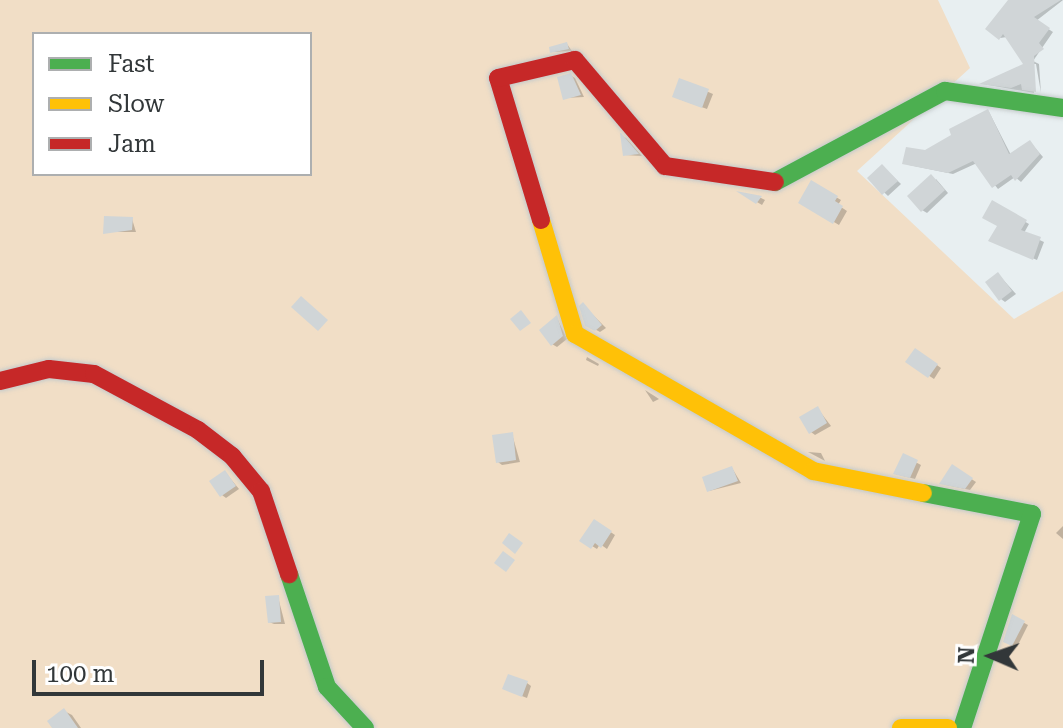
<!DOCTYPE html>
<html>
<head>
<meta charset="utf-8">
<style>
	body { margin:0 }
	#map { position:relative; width:1063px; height:728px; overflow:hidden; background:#e8eff1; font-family:"Roboto Serif",serif }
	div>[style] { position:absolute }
	.green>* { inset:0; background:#f1dec6 }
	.shadow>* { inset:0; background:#0003 }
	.building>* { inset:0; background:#d0d5d7 }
	.roads { filter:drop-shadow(0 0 2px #c4cacb) drop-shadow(0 0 2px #c4cacb) }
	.fast>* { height:18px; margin:-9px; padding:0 9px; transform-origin:9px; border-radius:9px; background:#4caf50 }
	.slow>* { height:18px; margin:-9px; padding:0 9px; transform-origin:9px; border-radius:9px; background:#ffc107 }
	.jam>* { height:18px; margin:-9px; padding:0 9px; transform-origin:9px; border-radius:9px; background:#c62828 }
	span { translate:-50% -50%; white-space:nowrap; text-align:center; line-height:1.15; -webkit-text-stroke:8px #fff; paint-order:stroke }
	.legend { position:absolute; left:32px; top:32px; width:280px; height:144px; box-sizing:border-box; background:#fff; border:2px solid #adafb0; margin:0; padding:10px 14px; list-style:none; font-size:24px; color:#323739 }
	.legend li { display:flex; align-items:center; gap:16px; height:40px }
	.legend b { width:40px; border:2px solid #adafb0 }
	.north { position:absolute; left:951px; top:616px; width:80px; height:80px; -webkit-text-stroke:6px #fff; paint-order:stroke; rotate:272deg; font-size:22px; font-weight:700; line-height:32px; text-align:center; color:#323739 }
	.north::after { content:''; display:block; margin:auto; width:28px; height:36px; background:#323739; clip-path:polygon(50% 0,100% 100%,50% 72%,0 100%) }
	.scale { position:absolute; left:32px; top:660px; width:232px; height:36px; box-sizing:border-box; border:4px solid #323739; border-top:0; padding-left:10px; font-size:24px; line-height:28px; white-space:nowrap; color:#323739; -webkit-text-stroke:6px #fff; paint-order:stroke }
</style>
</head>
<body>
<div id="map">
	<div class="green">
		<div style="clip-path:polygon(evenodd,0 0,938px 0,970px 68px,857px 171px,1014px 319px,1063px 291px,1063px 728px,0 728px,0 0,34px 34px,310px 34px,310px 174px,34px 174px,34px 34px)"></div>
	</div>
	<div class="shadow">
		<div style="clip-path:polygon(1010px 0,1063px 0,1036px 21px,1053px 32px,1033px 61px,1039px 64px,1041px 93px,1036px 64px,1032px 64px,1034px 93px,983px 84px,1026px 65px,1007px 37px,1000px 38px)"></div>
		<div style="clip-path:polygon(567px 44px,572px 51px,552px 52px)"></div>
		<div style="clip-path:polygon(570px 75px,575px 78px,584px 97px,564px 98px)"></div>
		<div style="clip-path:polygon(680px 80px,713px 94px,707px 109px,679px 99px)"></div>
		<div style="clip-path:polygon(989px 112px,1011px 155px,1030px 142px,1043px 157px,1021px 182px,1015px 177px,998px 189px,977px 163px,953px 174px,909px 165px)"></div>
		<div style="clip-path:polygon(622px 136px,626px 138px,642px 156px,625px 155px)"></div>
		<div style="clip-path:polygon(882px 166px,901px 184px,888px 196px,869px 178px)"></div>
		<div style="clip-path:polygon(936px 179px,948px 193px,927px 213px,922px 210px)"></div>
		<div style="clip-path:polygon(812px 183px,841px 200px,838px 205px,847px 211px,839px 225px,800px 202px)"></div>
		<div style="clip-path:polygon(745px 195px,761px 198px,765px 200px,762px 205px)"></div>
		<div style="clip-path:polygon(993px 203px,1029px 224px,1024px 233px,1044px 242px,1037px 260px,995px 242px,999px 225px)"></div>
		<div style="clip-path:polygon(132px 219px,136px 232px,105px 232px)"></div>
		<div style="clip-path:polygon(998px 274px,1016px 294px,1005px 302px,1001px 299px)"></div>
		<div style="clip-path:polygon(583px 305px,606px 328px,600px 332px,587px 325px)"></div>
		<div style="clip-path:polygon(557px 318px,567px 339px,557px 347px,552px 344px)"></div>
		<div style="clip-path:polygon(920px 353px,941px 368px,934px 379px,908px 362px)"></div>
		<div style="clip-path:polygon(587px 357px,599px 364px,598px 366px,586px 360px)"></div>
		<div style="clip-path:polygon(645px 390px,656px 397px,659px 399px,653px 402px)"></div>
		<div style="clip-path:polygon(818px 409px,831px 426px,815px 435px,811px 432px)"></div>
		<div style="clip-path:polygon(512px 434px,520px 462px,502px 465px,498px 462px)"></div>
		<div style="clip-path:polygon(808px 452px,821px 453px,825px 461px,810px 453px)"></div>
		<div style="clip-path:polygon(904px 456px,921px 465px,915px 479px,895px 474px)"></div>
		<div style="clip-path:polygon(953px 467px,976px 482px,970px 490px,946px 485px)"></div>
		<div style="clip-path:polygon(732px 468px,741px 483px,709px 491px)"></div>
		<div style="clip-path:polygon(225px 472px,239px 489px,226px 498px,222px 495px)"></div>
		<div style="clip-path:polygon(594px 521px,615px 535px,607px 549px,600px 544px,597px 549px,582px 540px)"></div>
		<div style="clip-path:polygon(1063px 526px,1063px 539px,1056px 533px)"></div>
		<div style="clip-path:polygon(278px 597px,285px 624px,274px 624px,269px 622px)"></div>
		<div style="clip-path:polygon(1013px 617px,1028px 625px,1017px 647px,1005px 641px)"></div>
		<div style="clip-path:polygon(527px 683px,531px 686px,527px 698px,509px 691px)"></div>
		<div style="clip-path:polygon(64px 711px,72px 715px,81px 728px,54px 728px)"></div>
	</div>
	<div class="building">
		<div style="clip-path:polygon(1008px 0,1061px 0,1034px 17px,1050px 28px,1039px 43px,1044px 49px,1034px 56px,1036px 92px,1022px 90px,1021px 84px,1011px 88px,979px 84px,1023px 64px,1003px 34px,999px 40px,985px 29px)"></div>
		<div style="clip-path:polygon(567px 42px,569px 49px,550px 53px,549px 47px)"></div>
		<div style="clip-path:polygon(571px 73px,581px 95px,563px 100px,557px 77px)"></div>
		<div style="clip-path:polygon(679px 78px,709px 89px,702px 108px,672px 97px)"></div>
		<div style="clip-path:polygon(988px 109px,1009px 154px,1030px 140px,1040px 154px,1015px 181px,1011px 175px,992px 188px,973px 161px,948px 173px,902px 164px,906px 147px,925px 150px,951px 135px,949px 129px)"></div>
		<div style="clip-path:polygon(620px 133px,621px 133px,639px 154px,623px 156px)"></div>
		<div style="clip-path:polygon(882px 164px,898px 181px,882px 195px,867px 178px)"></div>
		<div style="clip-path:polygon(931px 174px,945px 190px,921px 212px,907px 196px)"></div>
		<div style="clip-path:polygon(811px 180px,838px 196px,835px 201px,843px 206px,833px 224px,798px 203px)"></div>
		<div style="clip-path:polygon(736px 191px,762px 196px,756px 204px)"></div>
		<div style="clip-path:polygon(992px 200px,1027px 220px,1021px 230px,1041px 237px,1033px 260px,988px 241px,997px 226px,982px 218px)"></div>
		<div style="clip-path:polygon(104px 216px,133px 217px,132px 230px,103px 234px)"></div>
		<div style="clip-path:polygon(998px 272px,1012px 291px,999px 301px,985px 282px)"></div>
		<div style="clip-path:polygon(301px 296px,328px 320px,318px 331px,291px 307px)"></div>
		<div style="clip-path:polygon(583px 302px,602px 325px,595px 331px,585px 326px,579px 306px)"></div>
		<div style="clip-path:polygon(521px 310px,531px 323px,520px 331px,510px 319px)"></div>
		<div style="clip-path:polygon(557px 315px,563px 336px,551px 346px,539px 330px)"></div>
		<div style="clip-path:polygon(915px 348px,938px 364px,928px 378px,905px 362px)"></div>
		<div style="clip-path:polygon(818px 406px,827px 423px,809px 434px,799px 417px)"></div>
		<div style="clip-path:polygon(513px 432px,516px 460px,496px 463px,492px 435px)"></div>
		<div style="clip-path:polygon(903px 453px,918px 460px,910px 478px,893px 474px)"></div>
		<div style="clip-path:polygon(952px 464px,973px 478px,965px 489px,939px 484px)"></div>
		<div style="clip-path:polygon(732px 466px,738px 481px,707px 492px,702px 477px)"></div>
		<div style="clip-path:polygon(225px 470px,236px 486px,220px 497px,209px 481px)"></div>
		<div style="clip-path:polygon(594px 519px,612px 531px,601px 548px,595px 543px,591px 549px,579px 541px)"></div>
		<div style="clip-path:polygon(509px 533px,523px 543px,515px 554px,502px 543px)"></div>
		<div style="clip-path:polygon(503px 551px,515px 560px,506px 572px,494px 563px)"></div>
		<div style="clip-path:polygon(279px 595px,281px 622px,268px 623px,265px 596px)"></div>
		<div style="clip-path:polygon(1012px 614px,1025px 621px,1012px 646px,1003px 642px)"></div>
		<div style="clip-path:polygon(508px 674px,528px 681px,522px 697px,502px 689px)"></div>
		<div style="clip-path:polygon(64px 708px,78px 728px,52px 728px,47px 721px)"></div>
	</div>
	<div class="roads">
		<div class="fast">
			<div style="left:775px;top:182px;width:193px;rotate:-28.2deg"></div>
			<div style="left:945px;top:91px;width:119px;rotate:8.2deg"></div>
			<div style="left:923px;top:493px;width:111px;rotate:10.9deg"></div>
			<div style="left:1032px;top:514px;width:225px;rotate:108.1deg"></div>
			<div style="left:289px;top:574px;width:119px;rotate:71.4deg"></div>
			<div style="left:327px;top:687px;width:56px;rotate:47.2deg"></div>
		</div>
		<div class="slow">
			<div style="left:541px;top:220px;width:119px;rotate:73.4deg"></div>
			<div style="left:575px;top:334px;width:275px;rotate:29.9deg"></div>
			<div style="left:813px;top:471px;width:112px;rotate:11.3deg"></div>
			<div style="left:901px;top:728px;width:47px"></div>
		</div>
		<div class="jam">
			<div style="left:541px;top:220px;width:148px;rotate:-106.8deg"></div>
			<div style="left:498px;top:78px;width:79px;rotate:-13.2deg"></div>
			<div style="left:575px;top:60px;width:139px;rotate:49.7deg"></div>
			<div style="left:665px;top:166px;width:111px;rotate:8.3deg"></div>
			<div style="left:0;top:381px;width:50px;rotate:-13.8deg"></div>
			<div style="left:49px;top:369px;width:45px;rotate:6.3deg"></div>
			<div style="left:94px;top:374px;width:118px;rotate:28.3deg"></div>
			<div style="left:198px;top:430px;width:43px;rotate:37.4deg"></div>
			<div style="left:232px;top:456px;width:45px;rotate:50.4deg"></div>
			<div style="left:261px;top:491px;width:88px;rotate:71.4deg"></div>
		</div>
	</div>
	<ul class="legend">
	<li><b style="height:10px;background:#4caf50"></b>Fast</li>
	<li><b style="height:10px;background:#ffc107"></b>Slow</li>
	<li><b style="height:10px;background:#c62828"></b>Jam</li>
	</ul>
	<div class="north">N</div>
	<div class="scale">100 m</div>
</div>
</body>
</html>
